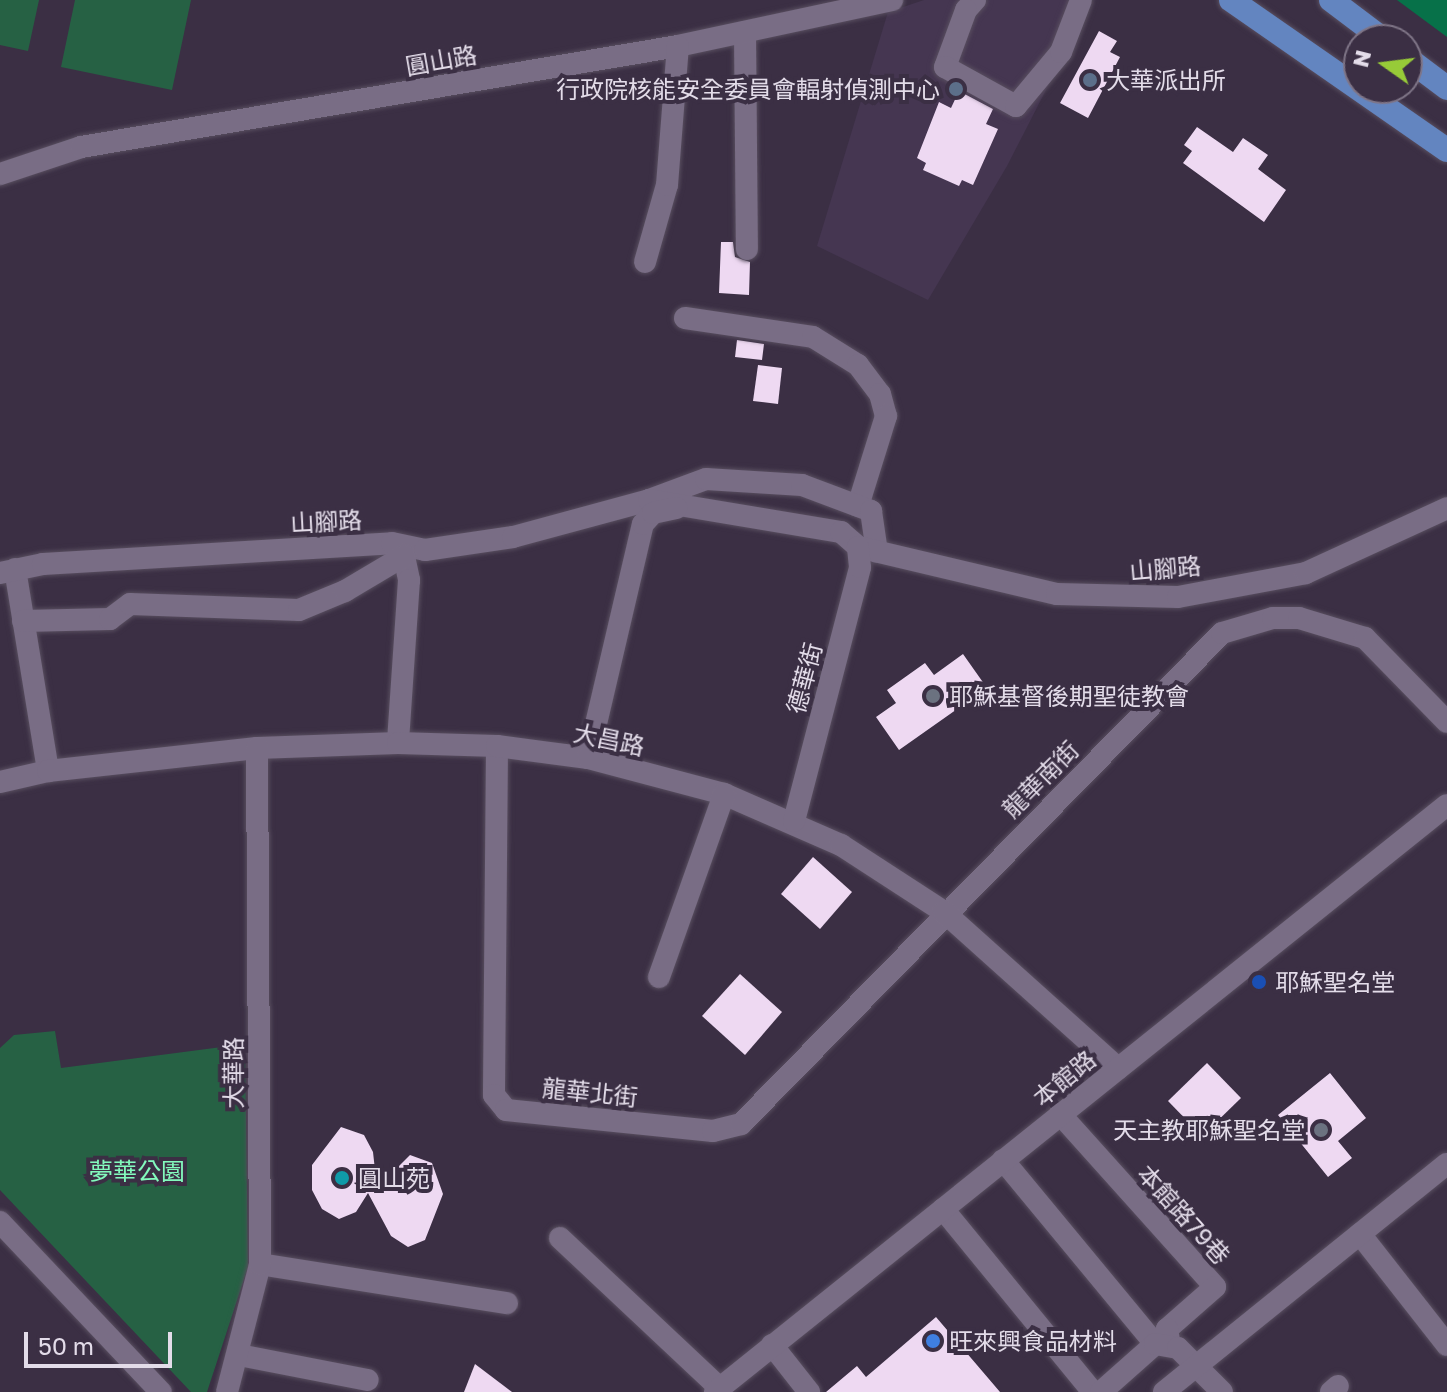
<!DOCTYPE html>
<html>
<head>
<meta charset="utf-8">
<style>
	body { margin:0 }
	#map { position:relative; width:1447px; height:1392px; overflow:hidden; background:#3b2f44; font-family:"Golos Text","Noto Sans TC",sans-serif }
	div>[style] { position:absolute }
	.built>* { inset:0; background:#453651 }
	.green>* { inset:0; background:#266144 }
	.forest>* { inset:0; background:#077149 }
	.building>* { inset:0; background:#eed9f2 }
	.roads { filter:drop-shadow(0 0 2px #584e5f) drop-shadow(0 0 2px #584e5f) }
	.minor>* { height:22px; margin:-11px; padding:0 11px; transform-origin:11px; border-radius:11px; background:#796d85 }
	.major>* { height:24px; margin:-12px; padding:0 12px; transform-origin:12px; border-radius:12px; background:#6385c0 }
	.dots>* { width:22px; height:22px; translate:-50% -50%; box-sizing:border-box; border:4px solid #3b2f44; border-radius:50% }
	span { translate:-50% -50%; white-space:nowrap; text-align:center; line-height:1.15; -webkit-text-stroke:8px #3b2f44; paint-order:stroke }
	.street-label { font-size:24px; color:#e3dce9 }
	.poi-label { font-size:24px; color:#e3dce9 }
	.left { translate:0 -50%; text-align:left }
	.right { translate:-100% -50%; text-align:right }
	.park-label { font-size:24px; color:#83fabd }
	.north { position:absolute; left:1343px; top:24px; width:80px; height:80px; box-sizing:border-box; background:#3b2f44; border:2px solid #7e7486; border-radius:50%; rotate:284deg; font-size:22px; font-weight:700; line-height:32px; text-align:center; color:#e3dce9 }
	.north::after { content:''; display:block; margin:auto; width:28px; height:36px; background:#97cb38; clip-path:polygon(50% 0,100% 100%,50% 72%,0 100%) }
	.scale { position:absolute; left:24px; top:1332px; width:148px; height:36px; box-sizing:border-box; border:4px solid #e3dce9; border-top:0; padding-left:10px; font-size:24px; line-height:28px; white-space:nowrap; color:#e3dce9; -webkit-text-stroke:6px #3b2f44; paint-order:stroke }
</style>
</head>
<body>
<div id="map">
	<div class="built">
		<div style="clip-path:polygon(924px 0,1092px 0,1007px 166px,928px 300px,817px 246px,888px 12px)"></div>
	</div>
	<div class="green">
		<div style="clip-path:polygon(0 0,39px 0,28px 51px,0 45px)"></div>
		<div style="clip-path:polygon(75px 0,191px 0,172px 90px,61px 67px)"></div>
		<div style="clip-path:polygon(55px 1031px,61px 1068px,245px 1044px,248px 1267px,207px 1392px,191px 1392px,0 1190px,0 1048px,14px 1035px)"></div>
	</div>
	<div class="forest">
		<div style="clip-path:polygon(1397px 0,1447px 0,1447px 37px)"></div>
	</div>
	<div class="building">
		<div style="clip-path:polygon(1099px 31px,1117px 41px,1110px 52px,1120px 57px,1088px 118px,1060px 103px)"></div>
		<div style="clip-path:polygon(959px 91px,993px 109px,986px 124px,998px 129px,973px 185px,962px 180px,959px 186px,923px 170px,926px 163px,917px 158px,939px 102px,951px 108px)"></div>
		<div style="clip-path:polygon(1197px 127px,1233px 152px,1243px 138px,1268px 155px,1258px 169px,1286px 190px,1264px 222px,1183px 163px,1192px 151px,1184px 145px)"></div>
		<div style="clip-path:polygon(721px 242px,733px 242px,735px 257px,750px 262px,749px 295px,719px 293px)"></div>
		<div style="clip-path:polygon(737px 340px,764px 344px,762px 360px,735px 357px)"></div>
		<div style="clip-path:polygon(758px 365px,782px 368px,778px 404px,753px 401px)"></div>
		<div style="clip-path:polygon(963px 654px,987px 688px,899px 750px,876px 717px,896px 703px,887px 690px,925px 663px,934px 675px)"></div>
		<div style="clip-path:polygon(813px 857px,852px 892px,820px 929px,781px 894px)"></div>
		<div style="clip-path:polygon(740px 974px,782px 1012px,745px 1055px,702px 1016px)"></div>
		<div style="clip-path:polygon(1207px 1063px,1241px 1098px,1202px 1136px,1168px 1101px)"></div>
		<div style="clip-path:polygon(1330px 1073px,1366px 1118px,1338px 1141px,1352px 1158px,1328px 1177px,1278px 1115px)"></div>
		<div style="clip-path:polygon(341px 1127px,364px 1135px,373px 1152px,377px 1188px,410px 1155px,432px 1163px,443px 1194px,425px 1240px,408px 1247px,391px 1236px,368px 1193px,356px 1212px,339px 1219px,322px 1209px,312px 1190px,312px 1165px)"></div>
		<div style="clip-path:polygon(936px 1317px,1000px 1392px,826px 1392px,857px 1366px,866px 1377px)"></div>
		<div style="clip-path:polygon(475px 1364px,512px 1392px,464px 1392px)"></div>
	</div>
	<div class="roads">
		<div class="minor">
			<div style="left:975px;top:0;width:13px;rotate:132deg"></div>
			<div style="left:966px;top:10px;width:61px;rotate:110.2deg"></div>
			<div style="left:945px;top:67px;width:81px;rotate:28.8deg"></div>
			<div style="left:1016px;top:106px;width:70px;rotate:-50.2deg"></div>
			<div style="left:1061px;top:52px;width:56px;rotate:-69deg"></div>
			<div style="left:745px;top:32px;width:217px;rotate:89.5deg"></div>
			<div style="left:0;top:174px;width:85px;rotate:-18.4deg"></div>
			<div style="left:81px;top:147px;width:605px;rotate:-9.6deg"></div>
			<div style="left:678px;top:46px;width:219px;rotate:-12.1deg"></div>
			<div style="left:645px;top:262px;width:80px;rotate:-74.1deg"></div>
			<div style="left:667px;top:185px;width:139px;rotate:-85.5deg"></div>
			<div style="left:685px;top:318px;width:129px;rotate:8.4deg"></div>
			<div style="left:813px;top:337px;width:53px;rotate:31.9deg"></div>
			<div style="left:858px;top:365px;width:36px;rotate:53deg"></div>
			<div style="left:880px;top:394px;width:23px;rotate:75deg"></div>
			<div style="left:886px;top:416px;width:94px;rotate:107.3deg"></div>
			<div style="left:649px;top:500px;width:61px;rotate:-20.2deg"></div>
			<div style="left:706px;top:479px;width:96px;rotate:3.6deg"></div>
			<div style="left:802px;top:485px;width:74px;rotate:20.6deg"></div>
			<div style="left:871px;top:511px;width:41px;rotate:81.7deg"></div>
			<div style="left:396px;top:548px;width:11px;rotate:45deg"></div>
			<div style="left:404px;top:556px;width:25px;rotate:78deg"></div>
			<div style="left:409px;top:580px;width:163px;rotate:93.9deg"></div>
			<div style="left:15px;top:569px;width:205px;rotate:80.7deg"></div>
			<div style="left:0;top:573px;width:44px;rotate:-11.8deg"></div>
			<div style="left:43px;top:564px;width:350px;rotate:-3.4deg"></div>
			<div style="left:392px;top:543px;width:34px;rotate:12deg"></div>
			<div style="left:425px;top:550px;width:89px;rotate:-8.4deg"></div>
			<div style="left:513px;top:537px;width:141px;rotate:-15.2deg"></div>
			<div style="left:649px;top:500px;width:195px;rotate:9.5deg"></div>
			<div style="left:841px;top:532px;width:23px;rotate:41deg"></div>
			<div style="left:858px;top:547px;width:204px;rotate:13.3deg"></div>
			<div style="left:1057px;top:594px;width:121px;rotate:1.4deg"></div>
			<div style="left:1178px;top:597px;width:130px;rotate:-10.6deg"></div>
			<div style="left:1306px;top:573px;width:155px;rotate:-24.7deg"></div>
			<div style="left:23px;top:621px;width:87px;rotate:-1.3deg"></div>
			<div style="left:110px;top:619px;width:25px;rotate:-37deg"></div>
			<div style="left:130px;top:604px;width:169px;rotate:2deg"></div>
			<div style="left:299px;top:610px;width:50px;rotate:-22.4deg"></div>
			<div style="left:345px;top:591px;width:69px;rotate:-30.7deg"></div>
			<div style="left:497px;top:746px;width:349px;rotate:90.5deg"></div>
			<div style="left:494px;top:1095px;width:19px;rotate:51deg"></div>
			<div style="left:506px;top:1110px;width:208px;rotate:5.8deg"></div>
			<div style="left:713px;top:1131px;width:29px;rotate:-14deg"></div>
			<div style="left:741px;top:1124px;width:687px;rotate:-45.59deg"></div>
			<div style="left:1222px;top:633px;width:53px;rotate:-16.4deg"></div>
			<div style="left:1273px;top:618px;width:26px"></div>
			<div style="left:1299px;top:618px;width:69px;rotate:16.9deg"></div>
			<div style="left:1365px;top:638px;width:117px;rotate:45.7deg"></div>
			<div style="left:588px;top:758px;width:240px;rotate:-76.8deg"></div>
			<div style="left:643px;top:524px;width:15px;rotate:-48deg"></div>
			<div style="left:653px;top:513px;width:24px;rotate:-12deg"></div>
			<div style="left:0;top:782px;width:49px;rotate:-12.9deg"></div>
			<div style="left:48px;top:771px;width:210px;rotate:-6.3deg"></div>
			<div style="left:257px;top:748px;width:141px;rotate:-2deg"></div>
			<div style="left:398px;top:743px;width:99px;rotate:1.7deg"></div>
			<div style="left:497px;top:746px;width:92px;rotate:7.5deg"></div>
			<div style="left:588px;top:758px;width:141px;rotate:14.8deg"></div>
			<div style="left:724px;top:794px;width:128px;rotate:23.6deg"></div>
			<div style="left:841px;top:845px;width:123px;rotate:33deg"></div>
			<div style="left:944px;top:912px;width:234px;rotate:41.9deg"></div>
			<div style="left:794px;top:821px;width:262px;rotate:-75.4deg"></div>
			<div style="left:860px;top:567px;width:20px;rotate:-96deg"></div>
			<div style="left:659px;top:977px;width:194px;rotate:-70.4deg"></div>
			<div style="left:1060px;top:1114px;width:232px;rotate:48.1deg"></div>
			<div style="left:1215px;top:1287px;width:64px;rotate:138.8deg"></div>
			<div style="left:1167px;top:1329px;width:17px;rotate:80deg"></div>
			<div style="left:1003px;top:1160px;width:239px;rotate:50.4deg"></div>
			<div style="left:943px;top:1209px;width:237px;rotate:50.7deg"></div>
			<div style="left:0;top:1222px;width:234px;rotate:46.6deg"></div>
			<div style="left:1360px;top:1234px;width:141px;rotate:51.9deg"></div>
			<div style="left:560px;top:1238px;width:219px;rotate:43.2deg"></div>
			<div style="left:260px;top:1264px;width:250px;rotate:9deg"></div>
			<div style="left:772px;top:1345px;width:60px;rotate:51.8deg"></div>
			<div style="left:239px;top:1355px;width:131px;rotate:11deg"></div>
			<div style="left:227px;top:1392px;width:132px;rotate:-75.5deg"></div>
			<div style="left:260px;top:1264px;width:516px;rotate:-90.33deg"></div>
			<div style="left:715px;top:1392px;width:938px;rotate:-38.73deg"></div>
			<div style="left:1101px;top:1392px;width:72px;rotate:-41.6deg"></div>
			<div style="left:1155px;top:1344px;width:23px;rotate:10deg"></div>
			<div style="left:1178px;top:1348px;width:62px;rotate:45deg"></div>
			<div style="left:1164px;top:1392px;width:363px;rotate:-38.9deg"></div>
			<div style="left:1331px;top:1392px;width:9px;rotate:-41deg"></div>
		</div>
		<div class="major">
			<div style="left:1231px;top:0;width:263px;rotate:34.8deg"></div>
			<div style="left:1331px;top:0;width:66px;rotate:37deg"></div>
			<div style="left:1407px;top:58px;width:50px;rotate:36.9deg"></div>
		</div>
	</div>
	<div class="dots">
		<div style="left:1090px;top:80px;background:#5c6f8a"></div>
		<div style="left:956px;top:89px;background:#5c6f8a"></div>
		<div style="left:933px;top:696px;background:#6b7280"></div>
		<div style="left:1259px;top:982px;background:#1a4fb4"></div>
		<div style="left:1321px;top:1130px;background:#6b7280"></div>
		<div style="left:342px;top:1178px;background:#0f9aa8"></div>
		<div style="left:933px;top:1341px;background:#3f7fe0"></div>
	</div>
	<div class="street-label">
		<span style="left:441px;top:60px;rotate:-10deg">圓山路</span>
		<span style="left:326px;top:521px;rotate:-3deg">山腳路</span>
		<span style="left:1165px;top:568px;rotate:-5deg">山腳路</span>
		<span style="left:804px;top:678px;rotate:-75deg">德華街</span>
		<span style="left:609px;top:739px;rotate:12deg">大昌路</span>
		<span style="left:1040px;top:779px;rotate:-45deg">龍華南街</span>
		<span style="left:233px;top:1073px;rotate:-90deg">大華路</span>
		<span style="left:1064px;top:1078px;rotate:-39deg">本館路</span>
		<span style="left:590px;top:1092px;rotate:6deg">龍華北街</span>
		<span style="left:1184px;top:1214px;rotate:48deg">本館路79巷</span>
	</div>
	<div class="poi-label">
		<span class="left" style="left:1106px;top:80px">大華派出所</span>
		<span class="right" style="left:940px;top:89px">行政院核能安全委員會輻射偵測中心</span>
		<span class="left" style="left:949px;top:696px">耶穌基督後期聖徒教會</span>
		<span class="left" style="left:1275px;top:982px">耶穌聖名堂</span>
		<span class="right" style="left:1305px;top:1130px">天主教耶穌聖名堂</span>
		<span class="left" style="left:358px;top:1178px">圓山苑</span>
		<span class="left" style="left:949px;top:1341px">旺來興食品材料</span>
	</div>
	<div class="park-label">
		<span style="left:137px;top:1171px">夢華公園</span>
	</div>
	<div class="north">N</div>
	<div class="scale">50 m</div>
</div>
</body>
</html>
